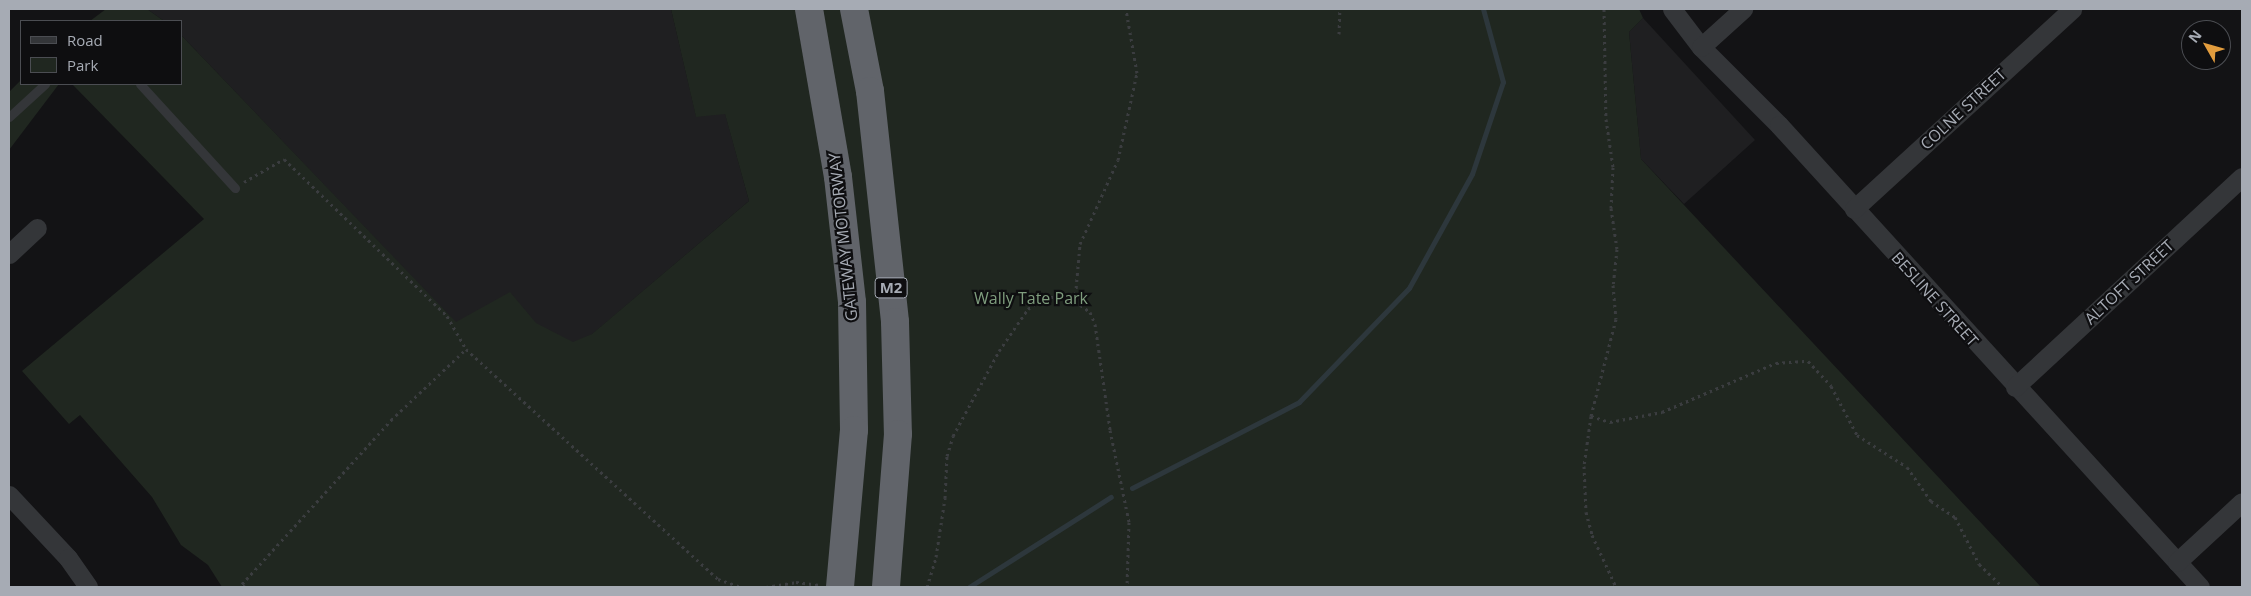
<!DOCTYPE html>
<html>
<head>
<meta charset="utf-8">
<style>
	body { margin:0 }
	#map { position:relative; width:2251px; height:596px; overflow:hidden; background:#131315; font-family:"Open Sans",sans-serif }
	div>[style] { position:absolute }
	.built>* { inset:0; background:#1f1f21 }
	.green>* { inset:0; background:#202720 }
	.stream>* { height:5px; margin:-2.5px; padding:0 2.5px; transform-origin:2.5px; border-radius:2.5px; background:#2d373c }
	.path>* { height:3px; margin-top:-1.5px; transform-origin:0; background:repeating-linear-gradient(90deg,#3b3d40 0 2.5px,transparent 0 6.5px) }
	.service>* { height:9px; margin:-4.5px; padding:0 4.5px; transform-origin:4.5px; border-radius:4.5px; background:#343639 }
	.minor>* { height:19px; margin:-9.5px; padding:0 9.5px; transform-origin:9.5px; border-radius:9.5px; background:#343639 }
	.motorway>* { height:28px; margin:-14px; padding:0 14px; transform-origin:14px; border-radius:14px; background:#61646a }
	span { translate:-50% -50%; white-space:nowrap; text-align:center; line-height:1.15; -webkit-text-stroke:4.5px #0e0e10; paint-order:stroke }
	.shield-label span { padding:1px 4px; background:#0e0e10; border:1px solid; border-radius:4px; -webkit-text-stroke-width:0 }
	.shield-label { font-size:15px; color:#a6abb4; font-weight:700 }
	.street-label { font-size:16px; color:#a6abb4 }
	.park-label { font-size:16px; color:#7f9d7e }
	.frame { position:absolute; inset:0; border:10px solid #a6abb4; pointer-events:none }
	.legend { position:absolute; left:20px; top:20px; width:162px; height:65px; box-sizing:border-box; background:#0e0e10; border:1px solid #4b4d52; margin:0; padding:6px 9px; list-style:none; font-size:15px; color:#a6abb4 }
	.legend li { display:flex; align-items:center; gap:10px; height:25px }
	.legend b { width:25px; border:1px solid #4b4d52 }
	.north { position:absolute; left:2181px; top:20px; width:50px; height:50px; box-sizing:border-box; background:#0e0e10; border:1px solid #4b4d52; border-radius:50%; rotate:308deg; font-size:14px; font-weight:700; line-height:20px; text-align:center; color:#a6abb4 }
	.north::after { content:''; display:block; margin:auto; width:18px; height:22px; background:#e29c3d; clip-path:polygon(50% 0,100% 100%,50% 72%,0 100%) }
</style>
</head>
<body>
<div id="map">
	<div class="built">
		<div style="clip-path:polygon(147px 9px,671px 9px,696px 116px,725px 113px,749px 201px,523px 393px,181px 35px,181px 21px,164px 21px)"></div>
		<div style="clip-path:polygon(1643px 18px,1755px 140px,1684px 204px,1641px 159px,1629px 32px)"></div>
	</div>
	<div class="green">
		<div style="clip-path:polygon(106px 9px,147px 9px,164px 21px,90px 21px)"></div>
		<div style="clip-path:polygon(671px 9px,1639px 9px,1643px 18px,1629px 32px,1641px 159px,2041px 587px,222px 587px,208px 565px,181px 545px,152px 497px,80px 415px,69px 424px,22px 371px,204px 219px,72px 84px,181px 84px,181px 35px,456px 322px,510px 292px,536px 323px,573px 342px,592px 334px,749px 201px,725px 114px,696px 117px)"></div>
		<div style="clip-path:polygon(21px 80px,21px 84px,59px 84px,9px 150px,9px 92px)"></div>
	</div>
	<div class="stream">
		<div style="left:1132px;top:488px;width:188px;rotate:-27.2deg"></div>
		<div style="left:1299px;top:402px;width:158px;rotate:-46deg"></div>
		<div style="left:1409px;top:288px;width:130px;rotate:-61.1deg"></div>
		<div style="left:1472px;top:174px;width:97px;rotate:-71.4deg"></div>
		<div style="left:1503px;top:82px;width:76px;rotate:-105.3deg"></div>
		<div style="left:969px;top:587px;width:168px;rotate:-32.4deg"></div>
	</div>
	<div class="path">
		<div style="left:1604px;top:9px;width:110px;rotate:89deg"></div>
		<div style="left:1606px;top:119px;width:49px;rotate:81.7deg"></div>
		<div style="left:1613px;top:167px;width:41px;rotate:92.8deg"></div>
		<div style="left:1611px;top:208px;width:41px;rotate:81.7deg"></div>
		<div style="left:1617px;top:249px;width:36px;rotate:96deg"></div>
		<div style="left:1613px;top:285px;width:34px;rotate:85deg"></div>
		<div style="left:1616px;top:319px;width:100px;rotate:104.5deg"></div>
		<div style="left:1591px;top:416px;width:50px;rotate:98deg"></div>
		<div style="left:1584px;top:466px;width:46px;rotate:87.5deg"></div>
		<div style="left:1586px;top:512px;width:24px;rotate:75deg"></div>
		<div style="left:1592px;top:535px;width:57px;rotate:65.2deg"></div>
		<div style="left:1339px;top:34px;width:25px;rotate:-88deg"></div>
		<div style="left:244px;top:182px;width:46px;rotate:-29.9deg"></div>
		<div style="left:284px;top:159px;width:226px;rotate:43.9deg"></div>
		<div style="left:447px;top:316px;width:38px;rotate:60deg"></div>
		<div style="left:466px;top:349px;width:341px;rotate:42.4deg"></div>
		<div style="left:718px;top:579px;width:24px;rotate:19deg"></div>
		<div style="left:1075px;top:301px;width:57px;rotate:-85deg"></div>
		<div style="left:1080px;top:244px;width:92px;rotate:-65.7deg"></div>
		<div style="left:1118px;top:160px;width:89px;rotate:-77.7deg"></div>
		<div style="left:1137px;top:73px;width:65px;rotate:-99.8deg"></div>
		<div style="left:1591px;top:416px;width:20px;rotate:18deg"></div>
		<div style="left:1610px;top:422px;width:53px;rotate:-10.9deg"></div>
		<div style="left:1662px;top:412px;width:124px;rotate:-23.3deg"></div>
		<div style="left:1776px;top:363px;width:32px;rotate:-4deg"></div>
		<div style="left:1808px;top:361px;width:34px;rotate:47deg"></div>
		<div style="left:1831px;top:386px;width:55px;rotate:62deg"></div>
		<div style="left:1857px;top:435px;width:59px;rotate:32.6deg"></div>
		<div style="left:1907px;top:467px;width:42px;rotate:54.8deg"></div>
		<div style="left:1931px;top:501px;width:29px;rotate:34deg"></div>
		<div style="left:1955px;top:517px;width:53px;rotate:62.9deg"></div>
		<div style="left:1979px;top:564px;width:33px;rotate:44deg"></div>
		<div style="left:245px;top:587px;width:4px;rotate:-135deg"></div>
		<div style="left:242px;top:584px;width:222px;rotate:-47.7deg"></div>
		<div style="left:391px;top:420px;width:103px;rotate:-43.4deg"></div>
		<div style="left:766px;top:587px;width:30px;rotate:-9deg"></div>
		<div style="left:796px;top:582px;width:24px;rotate:7deg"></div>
		<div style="left:927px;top:587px;width:31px;rotate:-73deg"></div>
		<div style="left:936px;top:557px;width:60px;rotate:-81.3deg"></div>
		<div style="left:945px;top:498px;width:42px;rotate:-87.3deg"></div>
		<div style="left:947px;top:456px;width:21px;rotate:-73deg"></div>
		<div style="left:953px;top:436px;width:97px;rotate:-61.6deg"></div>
		<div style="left:999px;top:351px;width:51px;rotate:-55.4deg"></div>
		<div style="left:1028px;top:309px;width:20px;rotate:-37deg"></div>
		<div style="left:1044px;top:297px;width:17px"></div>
		<div style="left:1061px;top:297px;width:15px;rotate:16deg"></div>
		<div style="left:1075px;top:301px;width:19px;rotate:36deg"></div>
		<div style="left:1090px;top:312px;width:13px;rotate:67deg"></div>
		<div style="left:1095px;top:324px;width:107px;rotate:81.9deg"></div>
		<div style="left:1110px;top:430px;width:94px;rotate:78.3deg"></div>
		<div style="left:1129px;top:522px;width:65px;rotate:91.8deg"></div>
	</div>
	<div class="service">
		<div style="left:140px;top:84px;width:141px;rotate:47.6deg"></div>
		<div style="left:9px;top:117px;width:49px;rotate:-42.5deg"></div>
	</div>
	<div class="minor">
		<div style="left:1672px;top:9px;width:48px;rotate:52.7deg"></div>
		<div style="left:1701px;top:47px;width:110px;rotate:45deg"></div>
		<div style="left:1779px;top:125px;width:625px;rotate:47.66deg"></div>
		<div style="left:1701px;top:47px;width:57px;rotate:-42.1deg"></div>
		<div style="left:1854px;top:209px;width:296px;rotate:-42.5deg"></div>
		<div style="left:9px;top:254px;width:38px;rotate:-43deg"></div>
		<div style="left:2015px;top:387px;width:309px;rotate:-42.8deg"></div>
		<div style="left:9px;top:495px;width:86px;rotate:46.9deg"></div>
		<div style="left:68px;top:558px;width:35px;rotate:55deg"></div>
		<div style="left:2177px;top:562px;width:88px;rotate:-42.7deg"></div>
	</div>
	<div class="motorway">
		<div style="left:809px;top:9px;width:170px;rotate:80.2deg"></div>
		<div style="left:838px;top:177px;width:126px;rotate:83.6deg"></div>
		<div style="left:852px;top:302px;width:128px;rotate:89.1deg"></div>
		<div style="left:854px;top:430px;width:158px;rotate:95.1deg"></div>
		<div style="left:854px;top:9px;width:84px;rotate:79deg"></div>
		<div style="left:870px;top:91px;width:232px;rotate:83.8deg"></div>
		<div style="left:895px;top:322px;width:112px;rotate:88.5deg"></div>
		<div style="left:898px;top:434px;width:153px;rotate:94.5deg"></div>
	</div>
	<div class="shield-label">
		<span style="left:891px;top:288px">M2</span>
	</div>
	<div class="street-label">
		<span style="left:1963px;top:109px;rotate:-43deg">COLNE STREET</span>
		<span style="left:843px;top:237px;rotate:-96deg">GATEWAY MOTORWAY</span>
		<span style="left:2129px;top:282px;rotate:-43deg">ALTOFT STREET</span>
		<span style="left:1935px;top:299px;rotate:48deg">BESLINE STREET</span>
	</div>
	<div class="park-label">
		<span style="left:1031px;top:298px">Wally Tate Park</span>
	</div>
	<div class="frame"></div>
	<ul class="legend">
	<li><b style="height:6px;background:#343639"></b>Road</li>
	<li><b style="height:14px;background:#202720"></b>Park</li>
	</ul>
	<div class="north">N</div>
</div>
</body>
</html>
